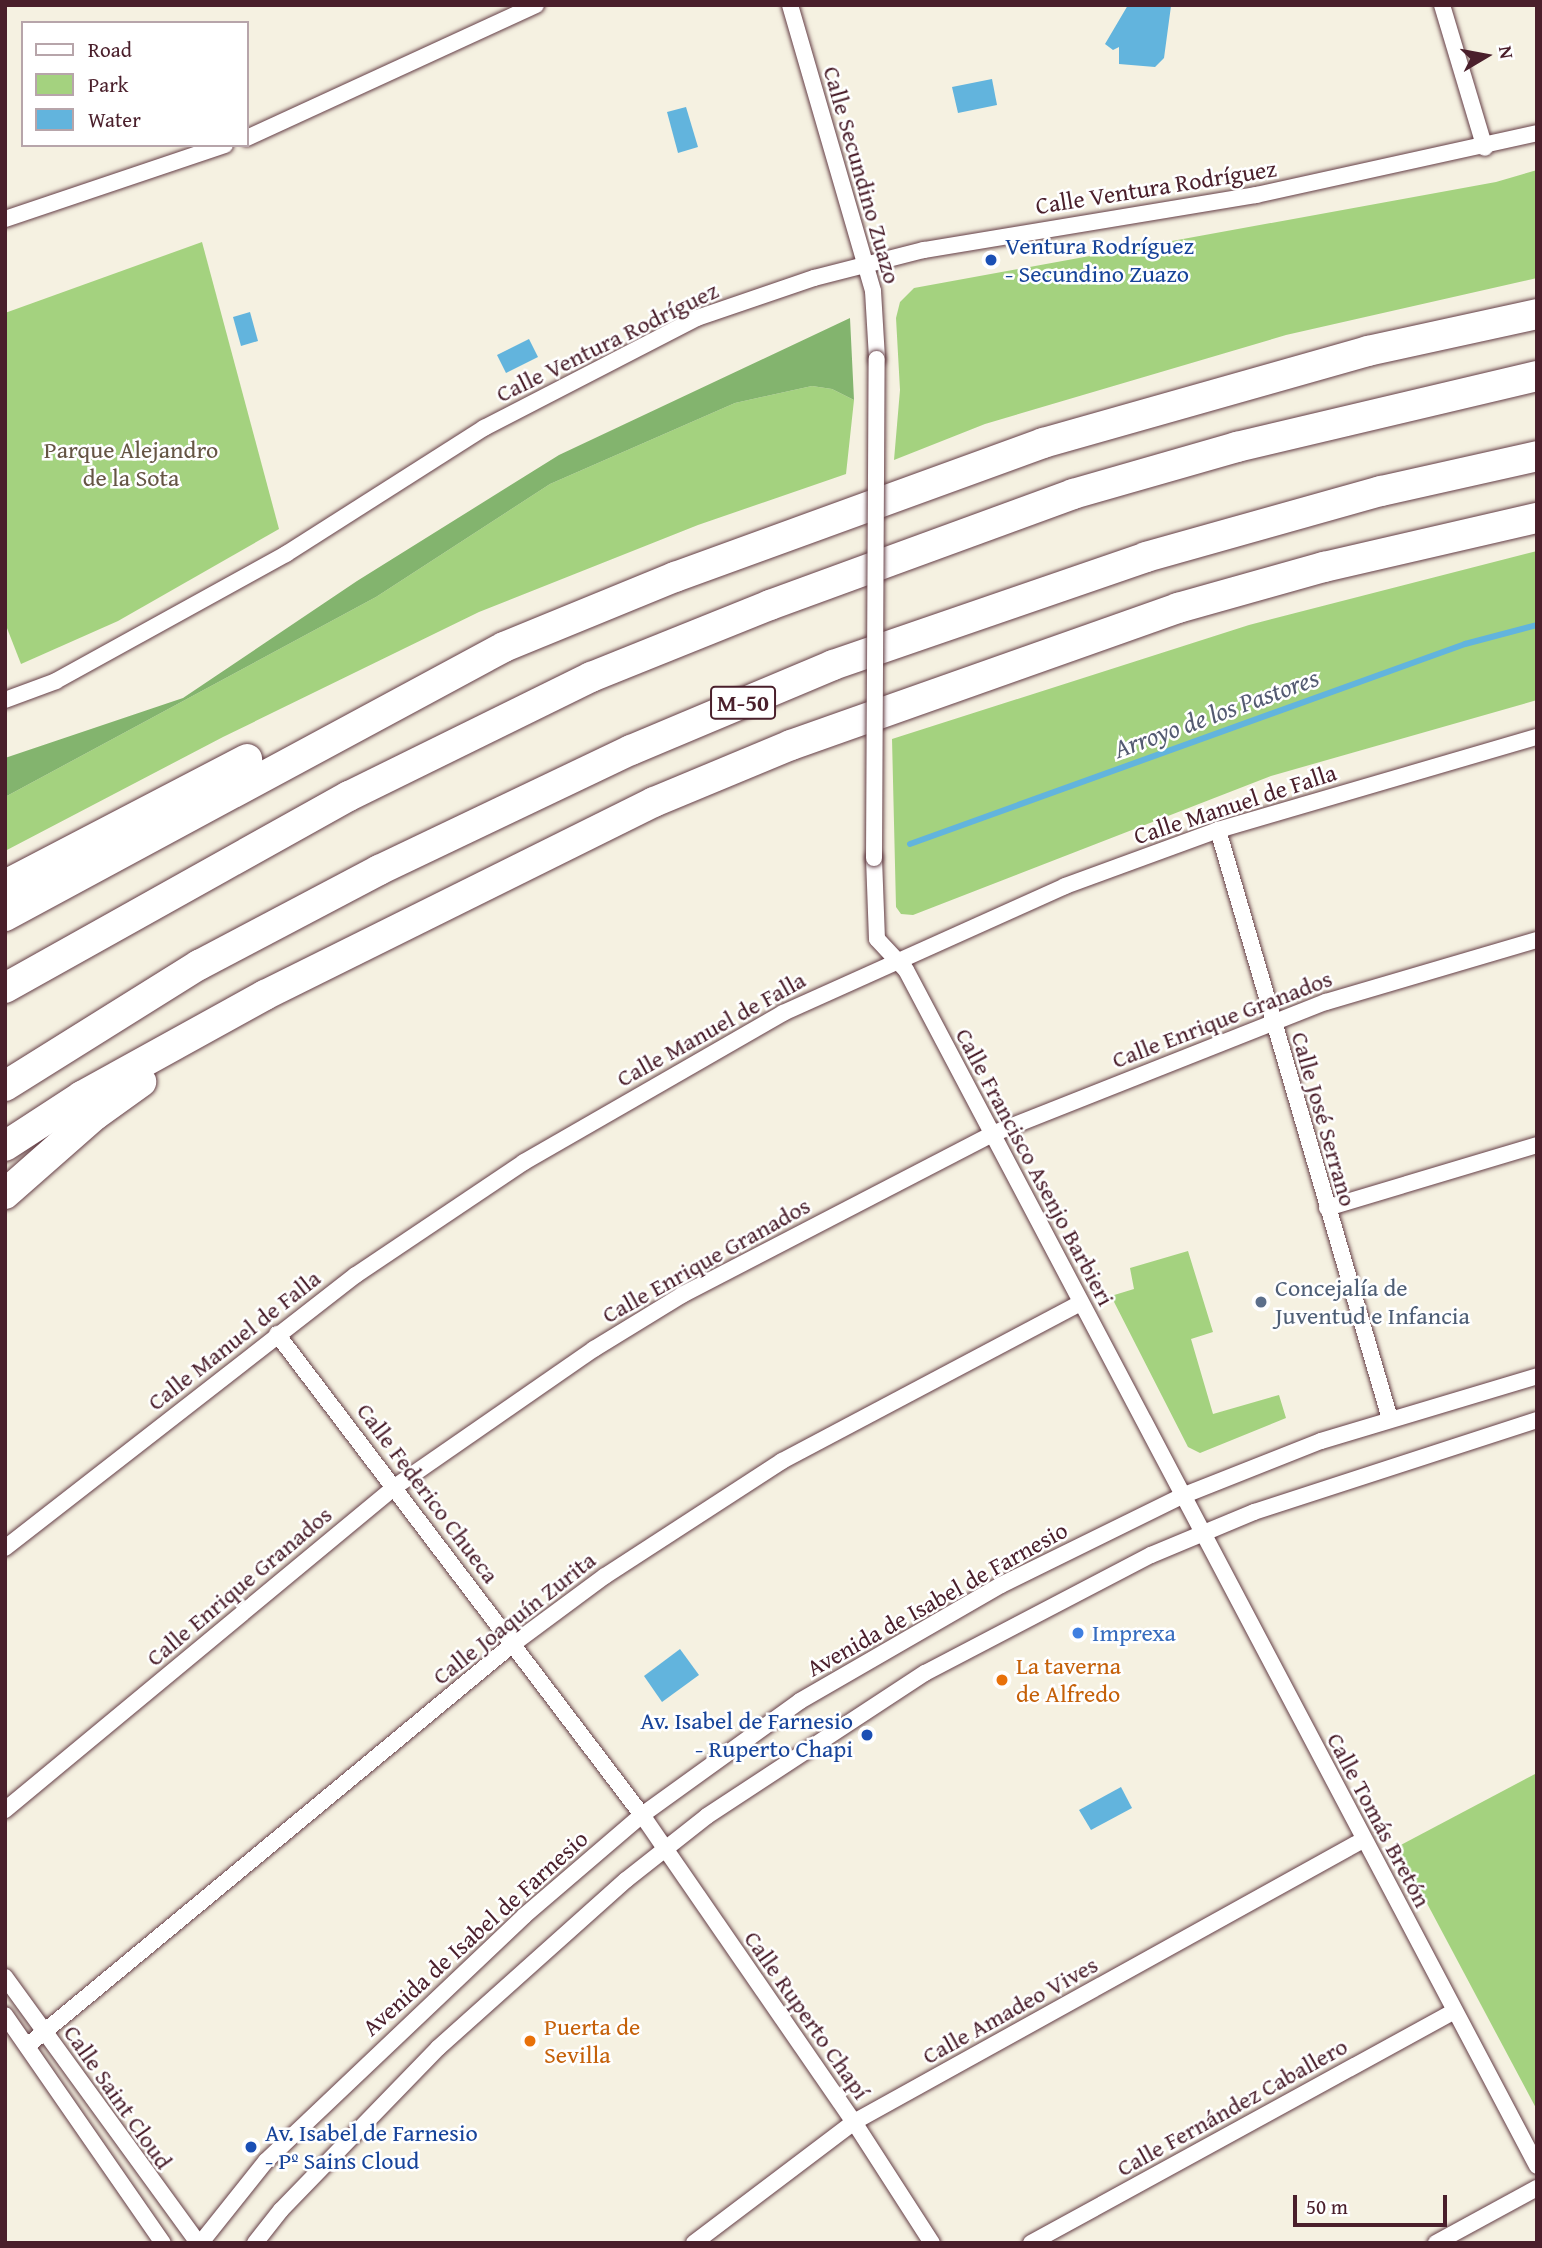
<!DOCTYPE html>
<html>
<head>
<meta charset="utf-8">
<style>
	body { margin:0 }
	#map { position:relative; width:1542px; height:2248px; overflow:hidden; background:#f5f1e1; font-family:"Gentium Book Plus",serif }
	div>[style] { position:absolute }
	.green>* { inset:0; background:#a4d27f }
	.forest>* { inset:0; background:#83b46e }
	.water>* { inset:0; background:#62b4dd }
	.stream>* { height:6px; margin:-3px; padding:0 3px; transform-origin:3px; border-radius:3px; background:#62b4dd }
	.roads { filter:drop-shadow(0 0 2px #643e46) drop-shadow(0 0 2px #643e46) }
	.minor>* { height:16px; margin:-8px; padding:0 8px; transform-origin:8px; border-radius:8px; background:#fff }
	.motorway>* { height:30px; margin:-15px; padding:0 15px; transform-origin:15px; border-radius:15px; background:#fff }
	.bridges { filter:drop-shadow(0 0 2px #643e46) drop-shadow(0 0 2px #643e46) }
	.minor-bridge>* { height:16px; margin:-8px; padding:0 8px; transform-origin:8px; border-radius:8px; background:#fff }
	.dots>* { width:19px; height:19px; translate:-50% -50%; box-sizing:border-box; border:4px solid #fff; border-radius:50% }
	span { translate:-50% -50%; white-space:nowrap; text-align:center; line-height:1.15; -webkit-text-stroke:5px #fff; paint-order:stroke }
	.shield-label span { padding:2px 5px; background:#fff; border:2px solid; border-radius:5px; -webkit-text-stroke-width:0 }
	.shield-label { font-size:23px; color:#4a1f2b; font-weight:700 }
	.street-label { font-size:24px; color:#4a1f2b }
	.transit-label { font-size:24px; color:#164399 }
	.left { translate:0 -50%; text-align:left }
	.right { translate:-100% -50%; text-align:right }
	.park-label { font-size:24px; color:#655544 }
	.service-label { font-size:24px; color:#4e5e75 }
	.shop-label { font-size:24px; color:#366cbe }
	.food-label { font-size:24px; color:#c56008 }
	.water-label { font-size:26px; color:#545b72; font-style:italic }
	.frame { position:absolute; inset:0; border:7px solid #4a1f2b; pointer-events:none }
	.legend { position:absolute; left:21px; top:21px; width:228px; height:126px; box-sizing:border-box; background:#fff; border:2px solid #b7a5aa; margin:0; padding:9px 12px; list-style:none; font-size:21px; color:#4a1f2b }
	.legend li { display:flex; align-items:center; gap:14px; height:35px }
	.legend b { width:35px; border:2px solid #b7a5aa }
	.north { position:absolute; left:1451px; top:21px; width:70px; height:70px; -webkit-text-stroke:5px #fff; paint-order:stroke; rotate:80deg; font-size:19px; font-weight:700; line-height:28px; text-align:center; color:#4a1f2b }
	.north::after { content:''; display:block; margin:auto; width:24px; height:32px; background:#4a1f2b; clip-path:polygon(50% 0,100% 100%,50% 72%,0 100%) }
	.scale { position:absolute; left:1293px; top:2195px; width:154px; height:32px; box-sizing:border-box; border:4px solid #4a1f2b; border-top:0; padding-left:9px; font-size:21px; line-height:24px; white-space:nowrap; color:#4a1f2b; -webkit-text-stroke:5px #fff; paint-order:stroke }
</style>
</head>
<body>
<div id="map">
	<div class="green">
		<div style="clip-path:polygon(1537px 170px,1537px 278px,1286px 335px,985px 424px,894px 460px,900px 390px,896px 318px,900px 302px,914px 288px,1496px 182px)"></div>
		<div style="clip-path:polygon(202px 242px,279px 529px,118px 621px,21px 664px,5px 623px,5px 313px)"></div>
		<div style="clip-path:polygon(812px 386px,832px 389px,854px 400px,846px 474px,698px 525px,479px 612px,223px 737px,5px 851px,5px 797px,376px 597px,550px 484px,735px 403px)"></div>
		<div style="clip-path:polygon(1537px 551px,1537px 700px,1271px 776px,913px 915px,901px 914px,896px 907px,892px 739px,1249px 625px)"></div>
		<div style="clip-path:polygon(1188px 1251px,1213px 1332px,1191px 1339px,1213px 1414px,1279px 1395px,1286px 1418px,1200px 1453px,1188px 1447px,1111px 1296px,1134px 1289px,1130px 1268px)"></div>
		<div style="clip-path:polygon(1537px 1773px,1537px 2110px,1397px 1847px)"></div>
	</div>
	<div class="forest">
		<div style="clip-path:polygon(850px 318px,854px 400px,832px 389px,812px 386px,735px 403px,550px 484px,376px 597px,5px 797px,5px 758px,183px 698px,357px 581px,559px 455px)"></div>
	</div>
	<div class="water">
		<div style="clip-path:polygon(1128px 5px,1171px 6px,1164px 58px,1155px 67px,1119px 64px,1119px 47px,1113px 50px,1105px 44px)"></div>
		<div style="clip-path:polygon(992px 79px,997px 105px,958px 113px,952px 87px)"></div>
		<div style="clip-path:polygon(686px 107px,698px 147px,678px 153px,667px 112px)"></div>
		<div style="clip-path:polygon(250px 312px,258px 341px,241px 346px,233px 317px)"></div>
		<div style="clip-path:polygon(529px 339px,538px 357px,506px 373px,497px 355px)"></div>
		<div style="clip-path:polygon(680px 1649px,699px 1675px,662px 1702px,644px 1676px)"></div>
		<div style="clip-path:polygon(1121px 1787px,1132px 1808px,1091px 1830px,1079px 1810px)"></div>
	</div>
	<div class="stream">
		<div style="left:910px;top:844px;width:590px;rotate:-19.82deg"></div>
		<div style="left:1465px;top:644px;width:74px;rotate:-14.8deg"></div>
	</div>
	<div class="roads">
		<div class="minor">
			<div style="left:790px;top:5px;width:298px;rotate:73.8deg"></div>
			<div style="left:873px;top:291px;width:68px;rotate:86.6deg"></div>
			<div style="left:1442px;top:5px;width:149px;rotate:73.3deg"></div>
			<div style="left:247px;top:138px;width:318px;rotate:-24.7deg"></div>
			<div style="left:5px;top:219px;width:232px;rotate:-18.6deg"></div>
			<div style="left:5px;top:700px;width:54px;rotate:-20.4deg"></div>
			<div style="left:56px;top:681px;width:263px;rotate:-28.9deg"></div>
			<div style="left:286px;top:554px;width:235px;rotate:-32.5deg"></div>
			<div style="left:484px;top:428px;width:240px;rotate:-27.3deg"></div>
			<div style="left:697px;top:318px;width:124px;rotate:-18.9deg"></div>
			<div style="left:814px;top:278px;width:114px;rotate:-14.3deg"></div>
			<div style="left:924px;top:250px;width:337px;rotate:-9.4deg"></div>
			<div style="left:1256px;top:195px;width:288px;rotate:-12.4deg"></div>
			<div style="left:1218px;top:830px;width:614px;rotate:73.72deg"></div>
			<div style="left:874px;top:858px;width:81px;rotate:87.9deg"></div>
			<div style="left:877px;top:939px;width:42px;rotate:46.9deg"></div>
			<div style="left:906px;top:970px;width:1352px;rotate:62.18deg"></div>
			<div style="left:1327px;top:1208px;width:219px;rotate:-16.7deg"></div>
			<div style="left:277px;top:1334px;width:604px;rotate:52.81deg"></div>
			<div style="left:642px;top:1815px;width:373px;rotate:55.4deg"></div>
			<div style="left:854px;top:2122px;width:144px;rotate:57.2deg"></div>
			<div style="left:5px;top:1548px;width:445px;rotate:-37.9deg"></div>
			<div style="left:356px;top:1275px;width:202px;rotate:-33.9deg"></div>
			<div style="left:524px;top:1162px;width:299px;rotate:-29.9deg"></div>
			<div style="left:783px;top:1013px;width:309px;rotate:-24.2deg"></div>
			<div style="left:1065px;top:886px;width:163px;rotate:-20.1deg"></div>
			<div style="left:1218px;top:830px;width:332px;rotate:-16.3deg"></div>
			<div style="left:5px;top:1810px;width:508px;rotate:-39.65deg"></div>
			<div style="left:396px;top:1486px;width:241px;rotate:-34.7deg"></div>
			<div style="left:594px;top:1349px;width:103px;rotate:-31.5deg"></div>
			<div style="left:682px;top:1295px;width:349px;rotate:-27.4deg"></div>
			<div style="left:992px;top:1134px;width:359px;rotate:-21.6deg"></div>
			<div style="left:1326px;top:1002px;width:220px;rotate:-16.4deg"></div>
			<div style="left:5px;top:1977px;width:325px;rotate:54deg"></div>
			<div style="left:5px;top:2015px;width:277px;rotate:55.3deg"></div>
			<div style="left:27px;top:2046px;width:631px;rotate:-39.6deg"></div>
			<div style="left:513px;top:1644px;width:114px;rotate:-36.5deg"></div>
			<div style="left:605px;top:1576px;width:211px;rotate:-33deg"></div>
			<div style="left:782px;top:1461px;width:338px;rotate:-27.9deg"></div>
			<div style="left:203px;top:2240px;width:101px;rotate:-51.4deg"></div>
			<div style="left:266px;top:2161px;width:356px;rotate:-43.5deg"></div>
			<div style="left:524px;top:1916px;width:155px;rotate:-40.6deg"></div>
			<div style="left:642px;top:1815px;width:195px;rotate:-35.8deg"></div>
			<div style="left:800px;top:1701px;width:232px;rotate:-30deg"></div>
			<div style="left:1001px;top:1585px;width:202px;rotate:-26.2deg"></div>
			<div style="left:1182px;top:1496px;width:149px;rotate:-21.6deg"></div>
			<div style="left:1321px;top:1441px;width:226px;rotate:-16.7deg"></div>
			<div style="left:255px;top:2243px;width:42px;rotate:-51.8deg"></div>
			<div style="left:281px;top:2210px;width:226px;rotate:-45.9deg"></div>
			<div style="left:438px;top:2048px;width:252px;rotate:-41.8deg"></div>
			<div style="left:626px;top:1880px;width:103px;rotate:-38.3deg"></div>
			<div style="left:707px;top:1816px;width:261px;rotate:-33.3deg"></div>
			<div style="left:925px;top:1673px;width:255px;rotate:-27.6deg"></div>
			<div style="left:1151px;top:1555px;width:112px;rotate:-22.7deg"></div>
			<div style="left:1254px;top:1512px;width:298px;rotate:-18deg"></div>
			<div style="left:694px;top:2243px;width:201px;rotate:-37.1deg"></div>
			<div style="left:854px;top:2122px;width:582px;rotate:-28.99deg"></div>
			<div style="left:1031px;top:2243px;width:483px;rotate:-28.7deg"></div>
			<div style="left:1436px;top:2243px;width:115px;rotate:-28.6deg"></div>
		</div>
		<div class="motorway">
			<div style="left:5px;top:885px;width:273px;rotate:-27.5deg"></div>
			<div style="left:5px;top:916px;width:567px;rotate:-28.33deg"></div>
			<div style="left:504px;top:647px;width:185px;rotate:-22.3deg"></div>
			<div style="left:675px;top:577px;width:392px;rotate:-20deg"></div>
			<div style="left:1043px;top:443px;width:338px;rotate:-15.8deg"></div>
			<div style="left:1368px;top:351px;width:173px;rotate:-12.3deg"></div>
			<div style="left:5px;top:988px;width:394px;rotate:-29.2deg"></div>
			<div style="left:349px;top:796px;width:270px;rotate:-26.2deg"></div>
			<div style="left:591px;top:677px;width:193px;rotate:-21.9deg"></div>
			<div style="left:770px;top:605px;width:323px;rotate:-20.1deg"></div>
			<div style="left:1073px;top:494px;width:171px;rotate:-16deg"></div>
			<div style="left:1237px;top:447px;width:308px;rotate:-13.3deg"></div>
			<div style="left:5px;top:1086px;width:229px;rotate:-32deg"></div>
			<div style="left:199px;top:965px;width:204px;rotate:-27.8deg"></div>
			<div style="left:379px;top:870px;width:279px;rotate:-25.5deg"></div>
			<div style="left:631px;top:750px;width:219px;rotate:-22.8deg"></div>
			<div style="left:833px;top:665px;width:331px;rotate:-19deg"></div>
			<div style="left:1146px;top:557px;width:244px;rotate:-15.7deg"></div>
			<div style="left:1381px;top:491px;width:160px;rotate:-12.6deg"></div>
			<div style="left:5px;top:1146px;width:92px;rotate:-33deg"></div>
			<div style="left:82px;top:1096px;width:209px;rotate:-28.9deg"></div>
			<div style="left:265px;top:995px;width:434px;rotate:-26.4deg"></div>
			<div style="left:654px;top:802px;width:148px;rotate:-22.6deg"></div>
			<div style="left:791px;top:745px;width:411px;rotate:-19.5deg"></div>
			<div style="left:1178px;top:608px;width:152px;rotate:-15.7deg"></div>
			<div style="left:1324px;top:567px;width:219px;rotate:-13deg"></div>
			<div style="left:5px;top:1194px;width:120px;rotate:-41.3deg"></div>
			<div style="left:95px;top:1115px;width:57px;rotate:-35.7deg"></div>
		</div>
	</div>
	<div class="bridges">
		<div class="minor-bridge">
			<div style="left:874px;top:858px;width:499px;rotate:-89.7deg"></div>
		</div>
	</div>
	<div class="dots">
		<div style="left:991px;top:260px;background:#1a4fb4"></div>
		<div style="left:1261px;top:1302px;background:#5c6f8a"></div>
		<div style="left:1078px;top:1633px;background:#3f7fe0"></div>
		<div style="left:1002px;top:1680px;background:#e8710a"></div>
		<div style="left:867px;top:1735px;background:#1a4fb4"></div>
		<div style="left:530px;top:2041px;background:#e8710a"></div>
		<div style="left:251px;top:2147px;background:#1a4fb4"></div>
	</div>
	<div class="shield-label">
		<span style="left:743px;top:703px">M-50</span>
	</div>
	<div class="street-label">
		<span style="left:862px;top:175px;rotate:74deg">Calle Secundino Zuazo</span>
		<span style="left:1156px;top:187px;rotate:-9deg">Calle Ventura Rodríguez</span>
		<span style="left:607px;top:342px;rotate:-26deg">Calle Ventura Rodríguez</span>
		<span style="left:1235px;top:804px;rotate:-18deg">Calle Manuel de Falla</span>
		<span style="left:1222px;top:1019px;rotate:-21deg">Calle Enrique Granados</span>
		<span style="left:711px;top:1029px;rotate:-29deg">Calle Manuel de Falla</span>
		<span style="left:1324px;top:1119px;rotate:74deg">Calle José Serrano</span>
		<span style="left:1035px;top:1167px;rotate:62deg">Calle Francisco Asenjo Barbieri</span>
		<span style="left:706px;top:1260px;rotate:-29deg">Calle Enrique Granados</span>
		<span style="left:234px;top:1340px;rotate:-38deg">Calle Manuel de Falla</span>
		<span style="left:428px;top:1493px;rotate:53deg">Calle Federico Chueca</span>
		<span style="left:239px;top:1586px;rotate:-40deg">Calle Enrique Granados</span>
		<span style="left:937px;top:1599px;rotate:-29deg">Avenida de Isabel de Farnesio</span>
		<span style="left:514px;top:1618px;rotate:-38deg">Calle Joaquín Zurita</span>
		<span style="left:1379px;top:1820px;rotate:62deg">Calle Tomás Bretón</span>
		<span style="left:475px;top:1933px;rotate:-42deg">Avenida de Isabel de Farnesio</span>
		<span style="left:1010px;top:2010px;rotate:-29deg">Calle Amadeo Vives</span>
		<span style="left:807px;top:2015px;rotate:55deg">Calle Ruperto Chapí</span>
		<span style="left:118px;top:2097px;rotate:55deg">Calle Saint Cloud</span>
		<span style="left:1232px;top:2107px;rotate:-29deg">Calle Fernández Caballero</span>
	</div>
	<div class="transit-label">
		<span class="left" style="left:1005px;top:260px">Ventura Rodríguez<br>- Secundino Zuazo</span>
		<span class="right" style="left:853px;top:1735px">Av. Isabel de Farnesio<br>- Ruperto Chapi</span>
		<span class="left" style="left:265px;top:2147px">Av. Isabel de Farnesio<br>- Pº Sains Cloud</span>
	</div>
	<div class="park-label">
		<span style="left:131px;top:464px">Parque Alejandro<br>de la Sota</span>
	</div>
	<div class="service-label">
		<span class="left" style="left:1275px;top:1302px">Concejalía de<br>Juventud e Infancia</span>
	</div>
	<div class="shop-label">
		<span class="left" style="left:1092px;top:1633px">Imprexa</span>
	</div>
	<div class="food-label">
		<span class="left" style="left:1016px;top:1680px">La taverna<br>de Alfredo</span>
		<span class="left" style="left:544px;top:2041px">Puerta de<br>Sevilla</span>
	</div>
	<div class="water-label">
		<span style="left:1216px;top:713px;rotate:-20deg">Arroyo de los Pastores</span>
	</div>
	<div class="frame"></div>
	<ul class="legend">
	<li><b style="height:9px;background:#fff"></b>Road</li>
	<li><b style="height:19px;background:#a4d27f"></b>Park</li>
	<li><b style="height:19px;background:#62b4dd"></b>Water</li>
	</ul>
	<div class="north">N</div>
	<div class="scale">50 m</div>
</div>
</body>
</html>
